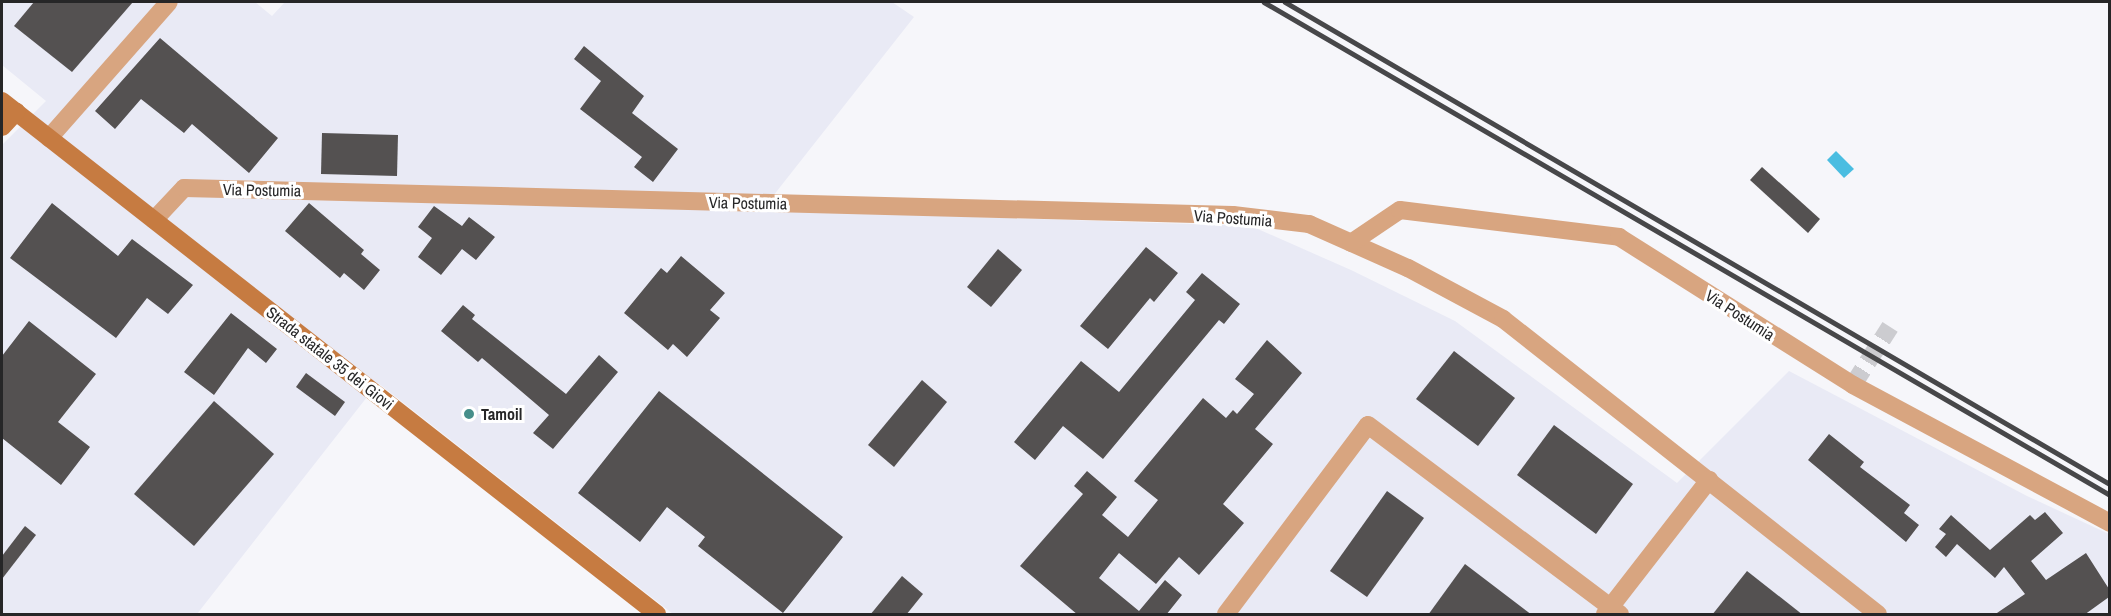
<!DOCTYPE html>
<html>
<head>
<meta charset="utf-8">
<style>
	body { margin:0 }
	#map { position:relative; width:2111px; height:616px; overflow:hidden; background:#f6f6fa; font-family:"Archivo Narrow",sans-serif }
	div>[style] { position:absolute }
	.built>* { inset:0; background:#e9eaf5 }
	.water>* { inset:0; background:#4abde1 }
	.building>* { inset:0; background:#545151 }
	.minor-tunnel>* { height:18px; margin-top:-9px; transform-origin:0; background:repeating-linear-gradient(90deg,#ccccd0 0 18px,transparent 0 27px) }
	.minor>* { height:18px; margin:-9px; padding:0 9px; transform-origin:9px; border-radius:9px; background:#d8a580 }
	.secondary>* { height:18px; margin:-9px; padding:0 9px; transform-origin:9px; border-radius:9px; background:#c67b41 }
	.rail>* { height:4.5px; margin:-2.25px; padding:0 2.25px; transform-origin:2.25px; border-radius:2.25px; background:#474749 }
	.dots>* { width:16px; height:16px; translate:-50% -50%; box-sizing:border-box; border:3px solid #fff; border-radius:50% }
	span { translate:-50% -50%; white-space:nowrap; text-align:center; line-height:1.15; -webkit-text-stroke:6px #fff; paint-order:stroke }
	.street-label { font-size:16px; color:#262627 }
	.poi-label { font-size:16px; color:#262627; font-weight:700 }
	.left { translate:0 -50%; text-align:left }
	.frame { position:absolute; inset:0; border:3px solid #262627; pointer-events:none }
</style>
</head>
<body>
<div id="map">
	<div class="built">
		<div style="clip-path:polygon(2px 2px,255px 2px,272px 16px,285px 2px,892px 2px,914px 17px,762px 210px,1251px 226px,1351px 270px,1455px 321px,1677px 483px,1789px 371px,2027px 496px,2109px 534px,2109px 614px,673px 614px,378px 383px,197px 614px,2px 614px,2px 145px,46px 101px,2px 65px)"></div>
	</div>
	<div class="water">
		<div style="clip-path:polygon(1836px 151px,1854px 169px,1844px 178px,1827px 160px)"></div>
	</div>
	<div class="building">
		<div style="clip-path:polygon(34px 2px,133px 2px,72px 72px,14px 26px)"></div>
		<div style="clip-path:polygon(160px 38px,278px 138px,249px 173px,192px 124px,184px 133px,141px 99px,115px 129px,95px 111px)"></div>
		<div style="clip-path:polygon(584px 46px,644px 96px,632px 113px,678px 149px,653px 182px,634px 167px,642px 157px,580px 109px,601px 81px,574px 59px)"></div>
		<div style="clip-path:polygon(322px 133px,398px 135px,397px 176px,321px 174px)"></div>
		<div style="clip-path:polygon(1762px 167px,1820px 219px,1808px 233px,1750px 180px)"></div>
		<div style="clip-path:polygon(52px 203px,118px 256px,132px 239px,193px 285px,168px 314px,147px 298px,116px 338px,10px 258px)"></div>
		<div style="clip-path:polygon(309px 203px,364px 250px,361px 254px,380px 270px,364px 290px,344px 273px,340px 278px,285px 231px)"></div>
		<div style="clip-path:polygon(434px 206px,462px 226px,469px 217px,495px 237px,476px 260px,462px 249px,441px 275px,418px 257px,432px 238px,418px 227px)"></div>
		<div style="clip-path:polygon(1146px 247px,1178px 273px,1154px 302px,1150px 298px,1108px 349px,1080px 326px)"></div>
		<div style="clip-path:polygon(998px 249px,1022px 270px,991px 307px,967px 287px)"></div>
		<div style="clip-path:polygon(681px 256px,725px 293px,710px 310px,720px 318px,687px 357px,673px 344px,668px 350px,624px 313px,661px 268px,667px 273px)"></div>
		<div style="clip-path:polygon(1202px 273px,1240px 304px,1224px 324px,1219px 320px,1103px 459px,1063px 426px,1035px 460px,1014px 442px,1081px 361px,1119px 392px,1195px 300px,1186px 292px)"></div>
		<div style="clip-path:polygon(463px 305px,475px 315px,472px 319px,566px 394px,599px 355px,618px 372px,553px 449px,533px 433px,549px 415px,482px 358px,478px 362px,441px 331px)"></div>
		<div style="clip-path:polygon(231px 313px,277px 349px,266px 363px,248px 348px,214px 395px,184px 372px)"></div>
		<div style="clip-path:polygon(29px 321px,96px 374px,58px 422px,90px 447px,61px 485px,2px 438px,2px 356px)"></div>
		<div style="clip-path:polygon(1267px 340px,1302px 373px,1255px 429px,1273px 444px,1223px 504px,1244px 523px,1199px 575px,1179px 557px,1156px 584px,1119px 553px,1099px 578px,1139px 611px,1165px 580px,1182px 595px,1166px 615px,1078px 615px,1020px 566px,1083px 494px,1074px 486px,1087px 471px,1117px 497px,1102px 515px,1128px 537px,1158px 500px,1134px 481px,1203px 398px,1226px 418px,1233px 410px,1237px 414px,1254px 394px,1235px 379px)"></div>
		<div style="clip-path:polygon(1454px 351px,1515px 398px,1478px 446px,1416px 399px)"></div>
		<div style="clip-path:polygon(306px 373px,345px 402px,335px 416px,296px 387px)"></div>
		<div style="clip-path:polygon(922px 380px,947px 402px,894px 467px,868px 445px)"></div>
		<div style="clip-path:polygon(659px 391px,843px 537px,783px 613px,698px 546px,705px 537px,667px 507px,640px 542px,578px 493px)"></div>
		<div style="clip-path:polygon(214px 401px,274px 454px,194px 546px,134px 494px)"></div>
		<div style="clip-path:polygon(1554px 425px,1633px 484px,1596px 534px,1517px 475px)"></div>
		<div style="clip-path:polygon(1829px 434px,1864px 462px,1860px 467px,1910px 505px,1904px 513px,1919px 525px,1906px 542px,1808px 460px)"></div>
		<div style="clip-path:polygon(1387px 491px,1424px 518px,1367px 597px,1330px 571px)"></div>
		<div style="clip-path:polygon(2045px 512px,2063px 533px,2031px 561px,2046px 580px,2086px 553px,2109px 589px,2109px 597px,2084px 615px,1994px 615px,2025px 594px,2004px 567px,1995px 578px,1957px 544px,1946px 557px,1935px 547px,1946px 534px,1939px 529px,1951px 515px,1990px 550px,2030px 515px,2035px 520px)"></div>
		<div style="clip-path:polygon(25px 526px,36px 535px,2px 579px,2px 556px)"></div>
		<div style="clip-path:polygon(1465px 564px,1532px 615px,1428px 615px)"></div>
		<div style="clip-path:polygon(1747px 571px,1803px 615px,1712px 615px)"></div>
		<div style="clip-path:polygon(902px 576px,923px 594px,906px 615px,870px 615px)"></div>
	</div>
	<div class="minor-tunnel">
		<div style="left:1853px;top:385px;width:69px;rotate:-57.5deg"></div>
	</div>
	<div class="minor">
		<div style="left:49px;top:138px;width:181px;rotate:-48.6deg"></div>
		<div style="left:154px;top:220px;width:44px;rotate:-46.8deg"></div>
		<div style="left:184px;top:188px;width:1049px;rotate:1.47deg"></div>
		<div style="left:1233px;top:215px;width:77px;rotate:6.8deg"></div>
		<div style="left:1309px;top:224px;width:108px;rotate:24deg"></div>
		<div style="left:1408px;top:268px;width:108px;rotate:28.2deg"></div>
		<div style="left:1503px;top:319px;width:477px;rotate:38.2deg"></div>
		<div style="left:1351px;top:243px;width:59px;rotate:-34deg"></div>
		<div style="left:1400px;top:210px;width:221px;rotate:7deg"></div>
		<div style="left:1619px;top:237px;width:277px;rotate:32.3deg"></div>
		<div style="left:1853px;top:385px;width:292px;rotate:28.2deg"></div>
		<div style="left:1226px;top:614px;width:236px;rotate:-53.1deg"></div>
		<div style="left:1368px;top:425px;width:315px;rotate:36.9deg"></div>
		<div style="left:1605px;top:614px;width:170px;rotate:-52.2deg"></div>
	</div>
	<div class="secondary">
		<div style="left:2px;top:101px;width:832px;rotate:38.07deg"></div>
		<div style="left:2px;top:127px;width:21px;rotate:-47deg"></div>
	</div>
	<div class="rail">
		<div style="left:1264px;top:2px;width:979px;rotate:30.23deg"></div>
		<div style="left:1285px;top:2px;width:955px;rotate:30.3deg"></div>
	</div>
	<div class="dots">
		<div style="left:469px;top:414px;background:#468e8a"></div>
	</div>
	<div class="street-label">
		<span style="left:262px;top:190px;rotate:1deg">Via Postumia</span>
		<span style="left:748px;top:203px;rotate:1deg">Via Postumia</span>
		<span style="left:1233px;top:218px;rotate:4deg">Via Postumia</span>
		<span style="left:1740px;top:315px;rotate:33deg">Via Postumia</span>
		<span style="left:330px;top:358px;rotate:38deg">Strada statale 35 dei Giovi</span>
	</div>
	<div class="poi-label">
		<span class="left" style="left:481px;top:414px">Tamoil</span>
	</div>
	<div class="frame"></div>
</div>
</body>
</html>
